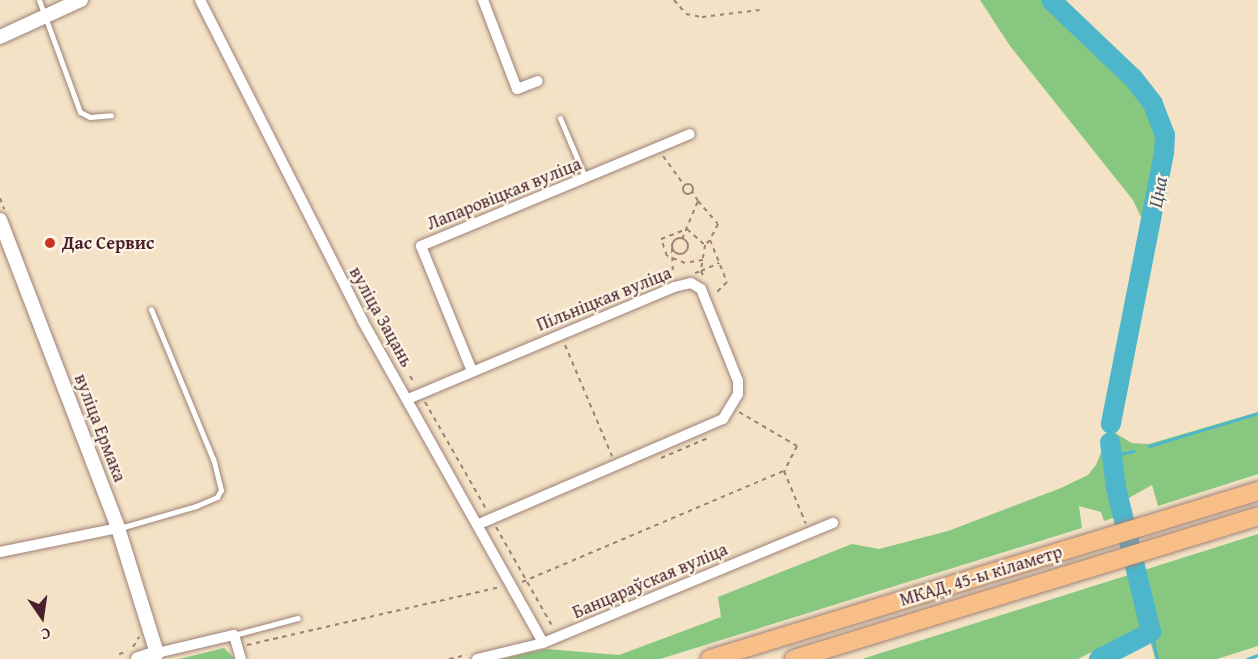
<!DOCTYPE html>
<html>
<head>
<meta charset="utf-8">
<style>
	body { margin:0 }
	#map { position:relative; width:1258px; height:659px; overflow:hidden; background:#f3e2c5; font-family:"Gentium Book Plus",serif }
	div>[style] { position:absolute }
	.green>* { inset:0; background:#87c77f }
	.stream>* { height:3px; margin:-1.5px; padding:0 1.5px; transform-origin:1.5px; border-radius:1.5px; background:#4db6cb }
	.river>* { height:20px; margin:-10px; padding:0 10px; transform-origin:10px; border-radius:10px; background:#4db6cb }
	.path>* { height:2px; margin-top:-1px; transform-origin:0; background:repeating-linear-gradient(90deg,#9e8078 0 4.5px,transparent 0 9px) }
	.path>.ring { margin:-1px; padding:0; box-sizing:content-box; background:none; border:2px solid #9e8078; border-radius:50% }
	.roads { filter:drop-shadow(0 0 2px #9e8078) drop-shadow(0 0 2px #9e8078) }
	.service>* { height:5px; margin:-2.5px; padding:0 2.5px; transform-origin:2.5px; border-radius:2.5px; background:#fff }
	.minor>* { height:10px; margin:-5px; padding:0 5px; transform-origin:5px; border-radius:5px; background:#fff }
	.tertiary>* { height:14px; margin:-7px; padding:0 7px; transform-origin:7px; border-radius:7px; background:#fff }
	.trunk>* { height:18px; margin:-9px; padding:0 9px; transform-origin:9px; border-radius:9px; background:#f7be88 }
	.dots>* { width:16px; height:16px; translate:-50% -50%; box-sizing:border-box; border:3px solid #fcf5e5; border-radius:50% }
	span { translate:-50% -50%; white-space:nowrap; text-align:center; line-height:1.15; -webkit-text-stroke:4.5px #fcf5e5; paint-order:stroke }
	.street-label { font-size:18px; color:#4a1f2b }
	.poi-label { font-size:18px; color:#4a1f2b; font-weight:700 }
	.left { translate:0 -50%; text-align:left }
	.water-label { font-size:20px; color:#4b5463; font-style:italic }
	.north { position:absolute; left:12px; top:587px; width:60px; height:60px; -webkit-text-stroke:4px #fcf5e5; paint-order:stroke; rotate:167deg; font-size:16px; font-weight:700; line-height:24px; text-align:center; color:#4a1f2b }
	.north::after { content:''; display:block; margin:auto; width:21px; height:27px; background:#4a1f2b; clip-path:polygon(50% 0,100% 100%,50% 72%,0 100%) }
</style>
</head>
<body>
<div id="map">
	<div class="green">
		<div style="clip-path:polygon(980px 0,1057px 0,1153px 104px,1165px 135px,1164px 153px,1147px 230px,1133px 200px,1010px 46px)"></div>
		<div style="clip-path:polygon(1258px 412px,1258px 474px,1158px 506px,1152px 485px,1127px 499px,1122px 515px,1104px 521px,1101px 512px,1079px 506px,1082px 528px,660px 659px,503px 659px,547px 649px,619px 655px,721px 617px,718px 597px,852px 544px,879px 549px,948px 531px,1061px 488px,1088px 475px,1096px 465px,1110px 430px,1132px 443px,1149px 444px)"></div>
		<div style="clip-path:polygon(1258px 534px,1258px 646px,1217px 659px,1155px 659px,1146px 624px,1078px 659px,862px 659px)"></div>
		<div style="clip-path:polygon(224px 648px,235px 659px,179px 659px)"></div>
	</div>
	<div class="stream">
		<div style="left:1149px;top:446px;width:114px;rotate:-16.8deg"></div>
		<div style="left:1110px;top:456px;width:24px;rotate:-12deg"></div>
		<div style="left:1151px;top:632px;width:28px;rotate:77deg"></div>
		<div style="left:1247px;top:659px;width:12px;rotate:-20deg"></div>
	</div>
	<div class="river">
		<div style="left:1051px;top:0;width:113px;rotate:43.6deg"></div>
		<div style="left:1133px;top:78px;width:33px;rotate:52deg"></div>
		<div style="left:1153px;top:104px;width:33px;rotate:69deg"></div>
		<div style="left:1165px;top:135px;width:18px;rotate:93deg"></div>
		<div style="left:1164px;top:153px;width:276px;rotate:101.1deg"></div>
		<div style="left:1099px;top:659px;width:59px;rotate:-27.4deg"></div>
		<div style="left:1151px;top:632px;width:149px;rotate:-103.6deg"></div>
		<div style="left:1116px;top:487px;width:45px;rotate:-97.6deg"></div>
	</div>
	<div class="path">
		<div style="left:674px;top:0;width:18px;rotate:49deg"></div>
		<div style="left:686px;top:14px;width:16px;rotate:11deg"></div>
		<div style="left:702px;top:17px;width:58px;rotate:-6.9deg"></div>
		<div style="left:663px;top:156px;width:36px;rotate:54deg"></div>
		<div class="ring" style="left:683px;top:184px;width:8px;height:8px"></div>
		<div style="left:0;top:198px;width:12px;rotate:70deg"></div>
		<div style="left:698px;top:201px;width:30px;rotate:49deg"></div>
		<div style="left:718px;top:224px;width:18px;rotate:117deg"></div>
		<div style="left:710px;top:240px;width:45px;rotate:68deg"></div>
		<div style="left:727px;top:282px;width:18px;rotate:135deg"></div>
		<div class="ring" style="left:672px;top:238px;width:14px;height:14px"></div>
		<div style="left:682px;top:239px;width:41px;rotate:-67.2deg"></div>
		<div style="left:698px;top:201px;width:12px;rotate:-121deg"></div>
		<div style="left:710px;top:240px;width:7px;rotate:135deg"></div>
		<div style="left:705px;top:245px;width:26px;rotate:99deg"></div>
		<div style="left:701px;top:271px;width:20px;rotate:-24deg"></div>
		<div style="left:672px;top:248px;width:30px;rotate:88deg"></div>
		<div style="left:703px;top:260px;width:18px;rotate:171deg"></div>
		<div style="left:685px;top:263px;width:19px;rotate:-159deg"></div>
		<div style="left:667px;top:256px;width:18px;rotate:-109deg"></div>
		<div style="left:661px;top:239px;width:28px;rotate:-21deg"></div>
		<div style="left:687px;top:229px;width:24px;rotate:42deg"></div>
		<div style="left:695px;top:273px;width:6px;rotate:-18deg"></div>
		<div style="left:701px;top:271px;width:8px;rotate:67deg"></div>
		<div style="left:565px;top:345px;width:121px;rotate:67.1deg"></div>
		<div style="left:410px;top:376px;width:9px;rotate:58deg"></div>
		<div style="left:425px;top:402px;width:123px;rotate:60.3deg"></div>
		<div style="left:739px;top:412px;width:67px;rotate:30.4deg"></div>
		<div style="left:797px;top:446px;width:28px;rotate:117deg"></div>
		<div style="left:784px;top:471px;width:57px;rotate:67.5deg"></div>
		<div style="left:661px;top:458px;width:51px;rotate:-23.1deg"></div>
		<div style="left:496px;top:527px;width:112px;rotate:60.4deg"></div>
		<div style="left:522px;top:582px;width:285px;rotate:-23deg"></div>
		<div style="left:247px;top:645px;width:261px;rotate:-12.9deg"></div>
		<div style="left:133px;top:647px;width:12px;rotate:-59deg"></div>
		<div style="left:119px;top:654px;width:9px;rotate:-18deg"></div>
		<div style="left:449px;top:659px;width:18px;rotate:-13deg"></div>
	</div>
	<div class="roads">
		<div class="service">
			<div style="left:39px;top:0;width:119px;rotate:69.9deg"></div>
			<div style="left:80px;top:112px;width:11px;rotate:27deg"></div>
			<div style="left:90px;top:117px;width:21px;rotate:-5deg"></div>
			<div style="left:560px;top:118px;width:64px;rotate:67deg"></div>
			<div style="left:120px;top:528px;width:79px;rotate:-16.1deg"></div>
			<div style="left:196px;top:506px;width:23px;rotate:-23deg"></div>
			<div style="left:217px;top:497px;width:8px;rotate:-60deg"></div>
			<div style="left:221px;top:490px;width:32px;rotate:-104deg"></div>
			<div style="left:213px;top:459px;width:162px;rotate:-112.5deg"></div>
			<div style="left:234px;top:635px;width:66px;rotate:-14.9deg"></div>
		</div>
		<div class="minor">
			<div style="left:200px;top:0;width:359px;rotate:63.1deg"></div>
			<div style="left:362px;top:320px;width:370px;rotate:60.7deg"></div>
			<div style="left:483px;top:0;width:95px;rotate:69.1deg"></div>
			<div style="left:517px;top:89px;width:22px;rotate:-21deg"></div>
			<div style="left:472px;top:371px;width:135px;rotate:-112.2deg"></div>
			<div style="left:421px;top:246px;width:291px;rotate:-22.6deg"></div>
			<div style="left:408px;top:399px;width:289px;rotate:-22.8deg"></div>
			<div style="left:674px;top:287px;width:17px;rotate:-13deg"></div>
			<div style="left:691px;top:283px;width:12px;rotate:31deg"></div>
			<div style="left:701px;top:289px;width:99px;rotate:68.1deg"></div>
			<div style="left:738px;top:381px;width:13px;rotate:90deg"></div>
			<div style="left:738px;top:394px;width:29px;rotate:121deg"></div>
			<div style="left:723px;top:419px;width:266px;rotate:156.7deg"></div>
			<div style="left:0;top:552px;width:120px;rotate:-11.5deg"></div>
			<div style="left:157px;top:653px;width:79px;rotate:-13.2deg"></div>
			<div style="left:234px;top:635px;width:25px;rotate:74deg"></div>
			<div style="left:477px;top:659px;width:68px;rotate:-13.6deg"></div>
			<div style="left:543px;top:643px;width:314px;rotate:-22.5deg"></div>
		</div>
		<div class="tertiary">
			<div style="left:0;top:37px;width:89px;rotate:-24.6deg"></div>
			<div style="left:0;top:220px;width:330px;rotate:69deg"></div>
			<div style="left:118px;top:528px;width:131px;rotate:72.7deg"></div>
			<div style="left:157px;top:653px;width:20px;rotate:162deg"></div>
		</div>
		<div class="trunk">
			<div style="left:710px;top:659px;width:573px;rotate:-17.04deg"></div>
			<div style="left:794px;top:659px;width:486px;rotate:-17.1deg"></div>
		</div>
	</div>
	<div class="dots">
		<div style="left:50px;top:243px;background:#c8321e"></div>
	</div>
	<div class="street-label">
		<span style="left:504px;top:194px;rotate:-22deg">Лапаровіцкая вуліца</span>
		<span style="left:604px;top:299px;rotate:-22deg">Пільніцкая вуліца</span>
		<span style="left:381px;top:317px;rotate:61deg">вуліца Зацань</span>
		<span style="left:100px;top:428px;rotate:69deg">вуліца Ермака</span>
		<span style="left:981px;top:576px;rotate:-17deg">МКАД, 45-ы кіламетр</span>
		<span style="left:650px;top:581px;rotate:-23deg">Банцараўская вуліца</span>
	</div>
	<div class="poi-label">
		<span class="left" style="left:62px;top:243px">Дас Сервис</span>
	</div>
	<div class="water-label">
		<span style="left:1157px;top:192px;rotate:-79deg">Цна</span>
	</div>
	<div class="north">С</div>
</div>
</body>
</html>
